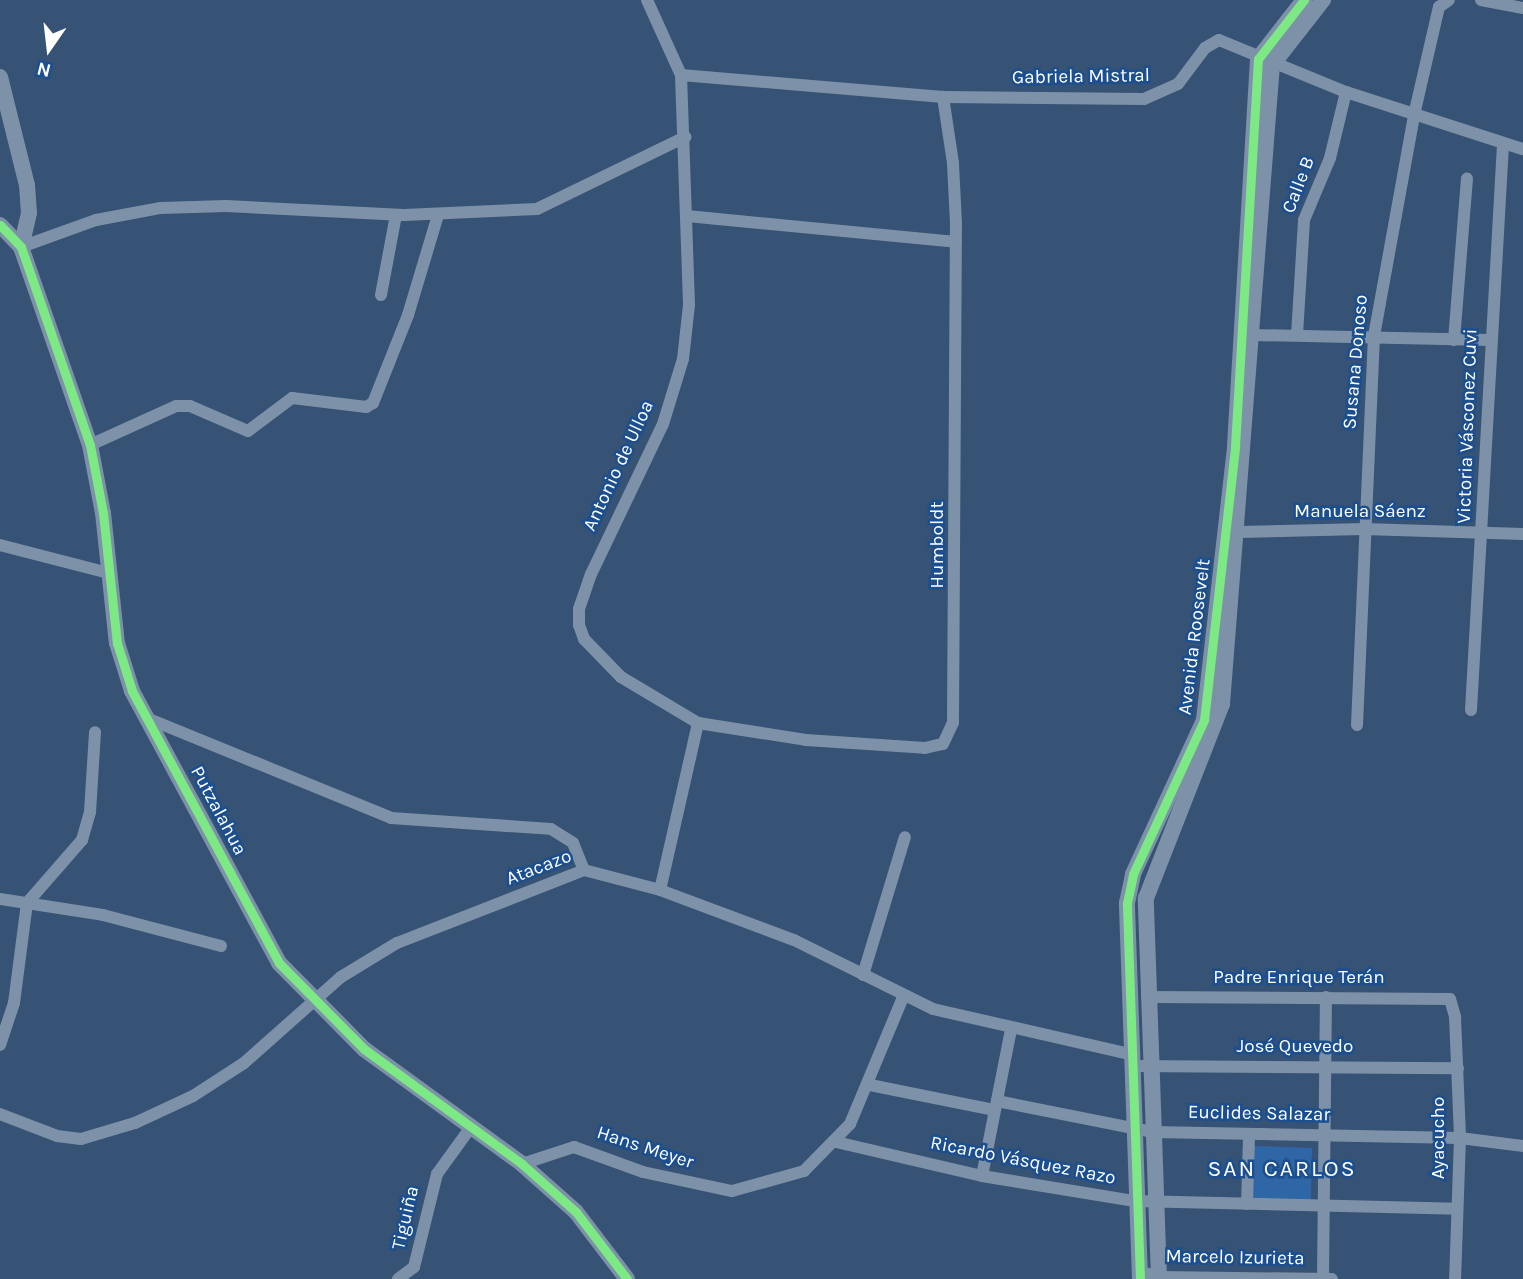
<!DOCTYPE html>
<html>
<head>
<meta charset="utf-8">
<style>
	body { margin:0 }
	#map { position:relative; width:1523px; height:1279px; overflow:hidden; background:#365274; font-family:Karla,sans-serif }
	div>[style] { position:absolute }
	.green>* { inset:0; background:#2f66a5 }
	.minor>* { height:12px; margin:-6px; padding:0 6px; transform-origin:6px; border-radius:6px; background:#7d92a8 }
	.tertiary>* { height:16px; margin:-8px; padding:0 8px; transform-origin:8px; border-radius:8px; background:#7d92a8 }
	.cycleway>* { height:9px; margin:-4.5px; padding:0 4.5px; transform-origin:4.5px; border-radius:4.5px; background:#7ce984 }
	span { translate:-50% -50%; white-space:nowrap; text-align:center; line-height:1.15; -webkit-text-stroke:5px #1b4f8f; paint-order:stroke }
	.street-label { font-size:19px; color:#fff }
	.quarter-label { font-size:23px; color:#fff; letter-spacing:2px }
	.north { position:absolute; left:14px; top:14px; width:70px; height:70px; -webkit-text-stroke:5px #1b4f8f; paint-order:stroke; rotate:194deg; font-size:19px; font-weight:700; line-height:28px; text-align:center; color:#fff }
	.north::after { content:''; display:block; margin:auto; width:24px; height:32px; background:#fff; clip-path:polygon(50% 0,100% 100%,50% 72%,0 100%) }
</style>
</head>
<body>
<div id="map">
	<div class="green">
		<div style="clip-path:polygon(1254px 1146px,1312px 1148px,1311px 1202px,1253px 1200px)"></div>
	</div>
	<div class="minor">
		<div style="left:647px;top:0;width:82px;rotate:65.6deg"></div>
		<div style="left:681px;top:75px;width:230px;rotate:88deg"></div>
		<div style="left:689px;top:305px;width:54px;rotate:96.3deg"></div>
		<div style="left:683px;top:359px;width:68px;rotate:107.1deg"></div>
		<div style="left:663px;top:424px;width:166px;rotate:115.6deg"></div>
		<div style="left:591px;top:574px;width:37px;rotate:109deg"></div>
		<div style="left:579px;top:609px;width:16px;rotate:90deg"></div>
		<div style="left:579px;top:625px;width:15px;rotate:70deg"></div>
		<div style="left:584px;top:639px;width:53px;rotate:45.8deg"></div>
		<div style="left:621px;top:677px;width:90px;rotate:30.9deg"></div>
		<div style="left:698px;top:723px;width:171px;rotate:102.8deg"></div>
		<div style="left:1481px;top:0;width:43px;rotate:10.8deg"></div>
		<div style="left:681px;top:75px;width:263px;rotate:4.8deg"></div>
		<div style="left:943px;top:97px;width:201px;rotate:0.6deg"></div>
		<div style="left:1144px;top:99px;width:37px;rotate:-24deg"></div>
		<div style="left:1178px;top:84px;width:45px;rotate:-53.1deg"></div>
		<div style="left:1205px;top:48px;width:16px;rotate:-30deg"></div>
		<div style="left:1219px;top:40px;width:137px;rotate:22.3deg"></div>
		<div style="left:1346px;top:92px;width:186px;rotate:17.9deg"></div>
		<div style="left:687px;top:216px;width:270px;rotate:5.5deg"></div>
		<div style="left:21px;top:247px;width:80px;rotate:-19.8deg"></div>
		<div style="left:96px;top:220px;width:66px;rotate:-10.5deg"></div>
		<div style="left:161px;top:208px;width:65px;rotate:-1.8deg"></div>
		<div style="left:226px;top:206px;width:178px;rotate:2.9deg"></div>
		<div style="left:404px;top:215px;width:133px;rotate:-2.6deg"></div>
		<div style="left:537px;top:209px;width:165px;rotate:-25.9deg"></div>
		<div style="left:381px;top:295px;width:81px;rotate:-79.4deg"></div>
		<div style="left:1254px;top:335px;width:236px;rotate:1.2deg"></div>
		<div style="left:1297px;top:335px;width:115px;rotate:-86.5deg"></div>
		<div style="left:1304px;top:220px;width:67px;rotate:-67.2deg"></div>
		<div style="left:1330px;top:158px;width:68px;rotate:-76.4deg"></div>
		<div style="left:1454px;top:340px;width:162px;rotate:-85.4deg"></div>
		<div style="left:90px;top:445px;width:94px;rotate:-24.4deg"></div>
		<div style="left:176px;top:406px;width:14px"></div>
		<div style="left:190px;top:406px;width:63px;rotate:23.3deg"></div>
		<div style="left:248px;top:431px;width:55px;rotate:-36.9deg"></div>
		<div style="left:292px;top:398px;width:75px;rotate:6.9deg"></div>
		<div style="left:366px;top:407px;width:8px;rotate:-30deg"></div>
		<div style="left:373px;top:403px;width:95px;rotate:-68.3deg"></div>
		<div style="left:408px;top:315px;width:104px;rotate:-73.3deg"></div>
		<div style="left:1239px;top:532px;width:125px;rotate:-1.4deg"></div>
		<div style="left:1364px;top:529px;width:159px;rotate:1.8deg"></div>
		<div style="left:0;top:545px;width:112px;rotate:14.5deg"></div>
		<div style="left:1471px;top:710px;width:567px;rotate:-86.76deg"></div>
		<div style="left:149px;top:719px;width:261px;rotate:22.2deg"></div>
		<div style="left:391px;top:818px;width:160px;rotate:3.9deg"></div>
		<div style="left:551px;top:829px;width:26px;rotate:32deg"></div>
		<div style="left:573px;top:843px;width:29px;rotate:68deg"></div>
		<div style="left:698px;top:723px;width:109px;rotate:8.9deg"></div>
		<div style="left:806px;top:740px;width:119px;rotate:3.8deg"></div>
		<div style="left:925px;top:748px;width:18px;rotate:-13deg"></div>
		<div style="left:943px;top:744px;width:23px;rotate:-65deg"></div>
		<div style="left:953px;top:723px;width:500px;rotate:-89.66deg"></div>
		<div style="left:956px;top:223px;width:60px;rotate:-92.9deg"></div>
		<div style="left:953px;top:163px;width:67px;rotate:-98.6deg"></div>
		<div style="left:1357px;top:725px;width:389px;rotate:-87.5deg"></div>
		<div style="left:1374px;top:336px;width:225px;rotate:-79.7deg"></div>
		<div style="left:1414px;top:115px;width:111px;rotate:-77deg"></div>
		<div style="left:1439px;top:7px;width:12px;rotate:-35deg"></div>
		<div style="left:0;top:899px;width:104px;rotate:8.8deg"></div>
		<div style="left:103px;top:915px;width:122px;rotate:14.7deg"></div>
		<div style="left:863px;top:975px;width:144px;rotate:-73.1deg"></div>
		<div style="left:1147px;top:997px;width:303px;rotate:0.4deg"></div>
		<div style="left:1450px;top:999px;width:19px;rotate:74deg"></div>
		<div style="left:1455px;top:1017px;width:121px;rotate:87.6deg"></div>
		<div style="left:1460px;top:1138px;width:141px;rotate:92deg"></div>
		<div style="left:0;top:1045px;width:44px;rotate:-71.6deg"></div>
		<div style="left:14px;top:1003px;width:101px;rotate:-82.6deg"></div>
		<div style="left:27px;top:903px;width:84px;rotate:-48.9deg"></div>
		<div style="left:82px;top:840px;width:29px;rotate:-74deg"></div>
		<div style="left:90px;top:812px;width:80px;rotate:-86.4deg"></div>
		<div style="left:1131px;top:1066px;width:327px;rotate:0.4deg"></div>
		<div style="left:870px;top:1085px;width:126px;rotate:11.4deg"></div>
		<div style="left:997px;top:1101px;width:158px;rotate:11.3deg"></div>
		<div style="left:1152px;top:1132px;width:308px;rotate:1.1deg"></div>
		<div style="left:1460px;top:1138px;width:64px;rotate:7.2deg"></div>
		<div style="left:0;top:1114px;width:61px;rotate:21.1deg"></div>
		<div style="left:57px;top:1136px;width:24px;rotate:7deg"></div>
		<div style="left:81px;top:1139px;width:56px;rotate:-16.5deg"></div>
		<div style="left:135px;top:1123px;width:64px;rotate:-25deg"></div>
		<div style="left:193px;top:1096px;width:61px;rotate:-32.9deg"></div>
		<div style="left:244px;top:1063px;width:130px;rotate:-41.6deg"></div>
		<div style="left:341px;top:977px;width:66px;rotate:-31.3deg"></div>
		<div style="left:397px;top:943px;width:201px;rotate:-21.3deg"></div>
		<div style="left:584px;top:870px;width:79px;rotate:14.7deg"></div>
		<div style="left:660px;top:890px;width:143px;rotate:20.5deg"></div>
		<div style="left:794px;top:940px;width:155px;rotate:26.4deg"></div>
		<div style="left:933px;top:1009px;width:202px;rotate:12.9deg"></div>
		<div style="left:836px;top:1142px;width:150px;rotate:13.1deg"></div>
		<div style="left:982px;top:1176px;width:155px;rotate:9.3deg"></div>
		<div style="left:1135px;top:1201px;width:322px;rotate:1.4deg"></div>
		<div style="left:522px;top:1164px;width:55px;rotate:-18.1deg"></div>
		<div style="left:574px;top:1147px;width:73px;rotate:19.9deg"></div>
		<div style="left:643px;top:1172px;width:91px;rotate:12.1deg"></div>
		<div style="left:732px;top:1191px;width:75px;rotate:-15.5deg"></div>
		<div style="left:804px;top:1171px;width:66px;rotate:-45.6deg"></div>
		<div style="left:850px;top:1124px;width:138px;rotate:-67.3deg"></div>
		<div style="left:982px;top:1176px;width:149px;rotate:-78.8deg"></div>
		<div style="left:1247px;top:1204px;width:69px;rotate:-88.3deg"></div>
		<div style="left:1139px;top:1271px;width:21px;rotate:17deg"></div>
		<div style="left:1159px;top:1277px;width:173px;rotate:0.7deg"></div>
		<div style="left:398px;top:1279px;width:20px;rotate:-37deg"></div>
		<div style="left:414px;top:1267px;width:96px;rotate:-76.1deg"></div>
		<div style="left:437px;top:1174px;width:58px;rotate:-54.1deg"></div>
		<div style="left:1323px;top:1279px;width:282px;rotate:-89.4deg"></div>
	</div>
	<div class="tertiary">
		<div style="left:0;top:77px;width:111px;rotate:76deg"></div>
		<div style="left:27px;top:185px;width:28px;rotate:86deg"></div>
		<div style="left:29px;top:213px;width:35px;rotate:103deg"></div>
		<div style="left:0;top:225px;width:30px;rotate:46deg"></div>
		<div style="left:21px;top:247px;width:210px;rotate:70.8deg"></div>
		<div style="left:90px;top:445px;width:69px;rotate:79.2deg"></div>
		<div style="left:103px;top:513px;width:131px;rotate:83.9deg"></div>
		<div style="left:117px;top:643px;width:50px;rotate:72.6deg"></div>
		<div style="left:132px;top:691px;width:309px;rotate:61.6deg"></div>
		<div style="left:279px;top:963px;width:121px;rotate:45.3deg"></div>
		<div style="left:364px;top:1049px;width:195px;rotate:36deg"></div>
		<div style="left:522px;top:1164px;width:72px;rotate:41.6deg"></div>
		<div style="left:576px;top:1212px;width:84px;rotate:52.7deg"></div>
		<div style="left:1140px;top:1279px;width:376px;rotate:-92deg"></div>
		<div style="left:1127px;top:903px;width:30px;rotate:-78deg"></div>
		<div style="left:1133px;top:874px;width:170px;rotate:-65.2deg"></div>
		<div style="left:1204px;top:720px;width:276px;rotate:-83.5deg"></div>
		<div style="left:1235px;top:446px;width:388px;rotate:-86.6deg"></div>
		<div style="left:1258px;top:59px;width:75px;rotate:-52.1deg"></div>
		<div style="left:1159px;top:1279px;width:381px;rotate:-92deg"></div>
		<div style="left:1146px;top:898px;width:208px;rotate:-68.6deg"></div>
		<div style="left:1222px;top:704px;width:641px;rotate:-85.53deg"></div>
		<div style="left:1272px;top:65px;width:83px;rotate:-51.9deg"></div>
	</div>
	<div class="cycleway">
		<div style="left:0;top:225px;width:30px;rotate:46deg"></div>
		<div style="left:21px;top:247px;width:210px;rotate:70.8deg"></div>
		<div style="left:90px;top:445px;width:69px;rotate:79.2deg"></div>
		<div style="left:103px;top:513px;width:131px;rotate:83.9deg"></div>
		<div style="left:117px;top:643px;width:50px;rotate:72.6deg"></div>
		<div style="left:132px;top:691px;width:309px;rotate:61.6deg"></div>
		<div style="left:279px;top:963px;width:121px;rotate:45.3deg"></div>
		<div style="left:364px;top:1049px;width:195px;rotate:36deg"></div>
		<div style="left:522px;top:1164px;width:72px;rotate:41.6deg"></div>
		<div style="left:576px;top:1212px;width:84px;rotate:52.7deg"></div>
		<div style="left:1140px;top:1279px;width:376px;rotate:-92deg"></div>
		<div style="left:1127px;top:903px;width:30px;rotate:-78deg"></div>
		<div style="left:1133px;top:874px;width:170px;rotate:-65.2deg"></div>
		<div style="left:1204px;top:720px;width:276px;rotate:-83.5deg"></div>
		<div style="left:1235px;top:446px;width:388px;rotate:-86.6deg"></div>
		<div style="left:1258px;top:59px;width:75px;rotate:-52.1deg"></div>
	</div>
	<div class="street-label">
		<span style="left:1081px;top:77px;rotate:-1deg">Gabriela Mistral</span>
		<span style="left:1299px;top:185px;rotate:-69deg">Calle B</span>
		<span style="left:1356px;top:362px;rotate:-85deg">Susana Donoso</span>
		<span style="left:1468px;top:426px;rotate:-88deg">Victoria Vásconez Cuvi</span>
		<span style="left:619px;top:466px;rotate:-65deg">Antonio de Ulloa</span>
		<span style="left:1360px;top:512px">Manuela Sáenz</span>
		<span style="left:938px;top:545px;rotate:-90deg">Humboldt</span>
		<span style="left:1195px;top:637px;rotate:-83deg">Avenida Roosevelt</span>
		<span style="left:218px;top:811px;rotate:62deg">Putzalahua</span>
		<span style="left:539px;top:868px;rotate:-21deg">Atacazo</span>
		<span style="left:1299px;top:978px">Padre Enrique Terán</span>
		<span style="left:1295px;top:1047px">José Quevedo</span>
		<span style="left:1259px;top:1114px;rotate:1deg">Euclides Salazar</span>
		<span style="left:1439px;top:1138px;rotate:-90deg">Ayacucho</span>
		<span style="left:645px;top:1148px;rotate:18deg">Hans Meyer</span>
		<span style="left:1023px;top:1161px;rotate:11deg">Ricardo Vásquez Razo</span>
		<span style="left:406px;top:1218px;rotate:-77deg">Tiguiña</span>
		<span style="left:1235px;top:1258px;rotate:1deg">Marcelo Izurieta</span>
	</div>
	<div class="quarter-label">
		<span style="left:1282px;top:1169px">SAN CARLOS</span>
	</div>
	<div class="north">N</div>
</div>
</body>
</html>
